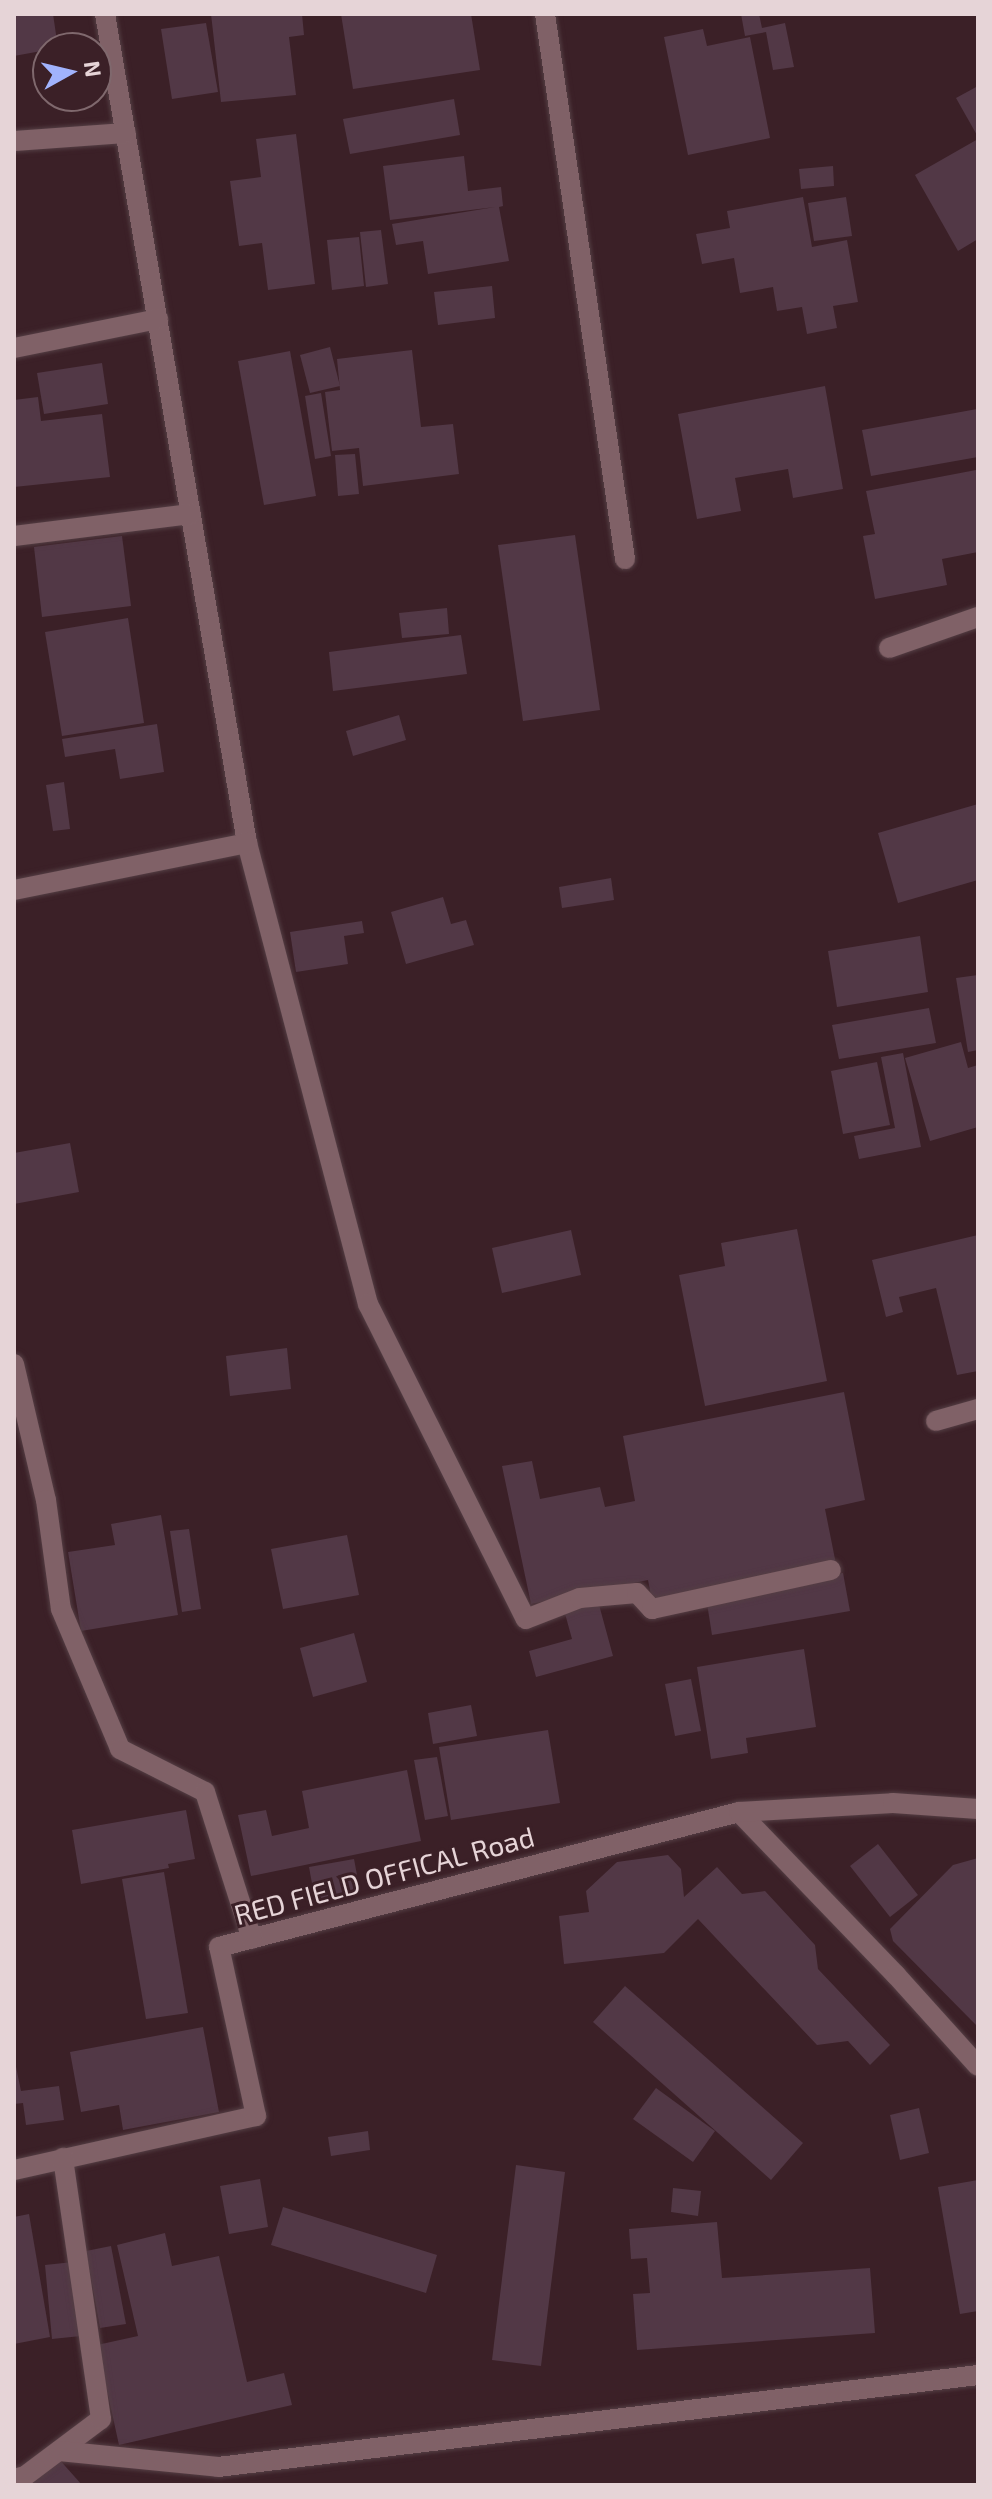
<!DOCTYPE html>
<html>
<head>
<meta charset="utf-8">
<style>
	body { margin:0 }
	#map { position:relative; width:992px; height:2499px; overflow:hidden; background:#3b2027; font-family:"Exo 2",sans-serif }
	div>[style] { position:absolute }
	.building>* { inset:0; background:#523846 }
	.roads { filter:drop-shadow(0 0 2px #543e44) drop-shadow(0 0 2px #543e44) }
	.lane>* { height:20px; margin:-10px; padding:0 10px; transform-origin:10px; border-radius:10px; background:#806167 }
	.street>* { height:20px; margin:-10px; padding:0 10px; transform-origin:10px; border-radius:10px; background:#806167 }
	span { translate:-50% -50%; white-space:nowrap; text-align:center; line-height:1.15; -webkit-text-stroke:6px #3b2027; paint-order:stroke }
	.street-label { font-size:28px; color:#e6d4d7 }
	.frame { position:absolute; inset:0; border:16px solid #e6d4d7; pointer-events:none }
	.north { position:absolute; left:32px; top:32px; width:80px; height:80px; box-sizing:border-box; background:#3b2027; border:2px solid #7f686d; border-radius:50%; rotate:82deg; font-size:22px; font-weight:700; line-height:32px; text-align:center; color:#e6d4d7 }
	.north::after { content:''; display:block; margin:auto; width:28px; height:36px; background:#a1b3fd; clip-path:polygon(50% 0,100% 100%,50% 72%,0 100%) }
</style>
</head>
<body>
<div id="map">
	<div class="building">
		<div style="clip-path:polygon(14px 14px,53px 14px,58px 48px,14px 56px)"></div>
		<div style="clip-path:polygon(211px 14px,302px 14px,304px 35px,289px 37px,296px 95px,221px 102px)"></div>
		<div style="clip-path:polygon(341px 14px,471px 14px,480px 70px,353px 89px)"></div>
		<div style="clip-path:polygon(741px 14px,759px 14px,762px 28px,785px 23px,794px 67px,773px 70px,766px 32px,745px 36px)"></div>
		<div style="clip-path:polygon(206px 23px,218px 92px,172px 99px,161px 29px)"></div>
		<div style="clip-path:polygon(703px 29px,707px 46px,750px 37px,770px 138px,688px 155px,664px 37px)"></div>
		<div style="clip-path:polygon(978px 86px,978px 137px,956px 98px)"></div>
		<div style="clip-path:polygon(454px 99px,460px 135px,350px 154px,343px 119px)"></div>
		<div style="clip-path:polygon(296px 134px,315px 284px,268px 290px,262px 243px,239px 246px,230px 181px,261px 177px,256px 139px)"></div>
		<div style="clip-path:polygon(978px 139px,978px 239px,958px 251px,915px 175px)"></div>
		<div style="clip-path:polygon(464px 156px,468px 191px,501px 187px,503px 206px,499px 207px,509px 261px,428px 274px,423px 241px,396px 245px,392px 224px,495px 207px,390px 220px,383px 166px)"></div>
		<div style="clip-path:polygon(833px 166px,834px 186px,801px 189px,799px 169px)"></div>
		<div style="clip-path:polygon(803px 197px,812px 247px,847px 240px,858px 302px,833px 306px,837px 328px,807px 334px,802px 307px,777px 311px,773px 287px,740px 293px,734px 258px,702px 264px,696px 234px,730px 228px,727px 211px)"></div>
		<div style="clip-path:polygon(846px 197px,852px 236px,814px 241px,808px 203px)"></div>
		<div style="clip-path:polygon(381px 230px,388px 284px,366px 287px,360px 232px)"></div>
		<div style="clip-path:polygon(359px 237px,364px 286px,332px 290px,327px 240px)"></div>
		<div style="clip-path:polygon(492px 286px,495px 318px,438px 325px,434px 292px)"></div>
		<div style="clip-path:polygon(330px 347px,340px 386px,310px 393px,300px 355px)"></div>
		<div style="clip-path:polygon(412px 350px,421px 427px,453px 424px,459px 474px,363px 486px,359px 448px,332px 451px,325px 392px,340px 390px,337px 359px)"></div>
		<div style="clip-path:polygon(290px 351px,316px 496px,264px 505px,238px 361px)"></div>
		<div style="clip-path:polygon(102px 363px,108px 404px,44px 414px,37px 373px)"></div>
		<div style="clip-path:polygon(825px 386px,843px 489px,793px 498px,788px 469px,735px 478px,741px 511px,697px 519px,678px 414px)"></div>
		<div style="clip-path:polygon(321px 393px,331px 456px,315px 459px,305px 396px)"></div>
		<div style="clip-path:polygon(38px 397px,41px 421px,102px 414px,110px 477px,14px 487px,14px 400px)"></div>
		<div style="clip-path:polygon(977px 409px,978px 457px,871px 476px,862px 430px)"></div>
		<div style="clip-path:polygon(355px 454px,359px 494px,338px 496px,335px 455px)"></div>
		<div style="clip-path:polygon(976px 470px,978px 552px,942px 559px,947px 585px,875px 599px,863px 536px,875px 534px,866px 491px)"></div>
		<div style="clip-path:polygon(575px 535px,600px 710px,523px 721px,498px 545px)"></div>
		<div style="clip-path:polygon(122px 536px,131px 606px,42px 617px,34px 547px)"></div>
		<div style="clip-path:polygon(447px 608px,449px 634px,402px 638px,399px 613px)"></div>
		<div style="clip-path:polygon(128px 618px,144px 723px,62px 736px,45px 632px)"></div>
		<div style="clip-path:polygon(461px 635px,467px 674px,333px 691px,329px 652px)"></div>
		<div style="clip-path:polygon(399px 715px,406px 740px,353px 756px,346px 731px)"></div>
		<div style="clip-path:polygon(157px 724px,164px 772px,120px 779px,115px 749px,65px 757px,62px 739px)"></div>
		<div style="clip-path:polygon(64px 782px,70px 829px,53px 831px,46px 785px)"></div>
		<div style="clip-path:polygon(978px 804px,978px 880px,898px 903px,878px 833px)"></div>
		<div style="clip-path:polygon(611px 878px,614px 900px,562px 908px,559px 887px)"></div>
		<div style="clip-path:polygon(443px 897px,451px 924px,466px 920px,474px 945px,406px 964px,391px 912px)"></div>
		<div style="clip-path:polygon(362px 921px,364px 933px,344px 936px,348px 964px,296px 972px,290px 932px)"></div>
		<div style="clip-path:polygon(920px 936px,928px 992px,837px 1007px,828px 951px)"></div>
		<div style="clip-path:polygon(978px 975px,978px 1050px,968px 1052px,956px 978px)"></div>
		<div style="clip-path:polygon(929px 1008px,936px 1043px,839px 1059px,832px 1025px)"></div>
		<div style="clip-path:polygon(961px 1042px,968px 1068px,978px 1065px,978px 1127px,930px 1141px,905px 1058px)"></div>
		<div style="clip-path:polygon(903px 1053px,921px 1147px,859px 1159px,854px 1136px,895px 1128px,881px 1057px)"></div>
		<div style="clip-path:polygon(877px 1062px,890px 1125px,843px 1134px,831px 1071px)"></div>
		<div style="clip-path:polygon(70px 1143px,79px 1192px,14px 1204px,14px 1153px)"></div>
		<div style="clip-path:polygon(797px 1229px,827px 1381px,705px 1406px,679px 1275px,725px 1266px,721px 1243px)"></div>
		<div style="clip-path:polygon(571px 1230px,581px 1275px,502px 1293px,492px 1248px)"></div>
		<div style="clip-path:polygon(978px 1235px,978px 1371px,957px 1375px,936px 1288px,899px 1297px,903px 1312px,886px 1317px,872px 1260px)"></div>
		<div style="clip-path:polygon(287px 1348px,291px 1389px,230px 1396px,226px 1356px)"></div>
		<div style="clip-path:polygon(844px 1392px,865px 1500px,825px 1509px,836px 1564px,652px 1601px,648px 1580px,531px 1604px,502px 1466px,532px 1461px,540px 1499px,600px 1487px,605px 1507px,635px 1501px,623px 1436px)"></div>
		<div style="clip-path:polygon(161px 1515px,178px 1615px,81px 1631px,68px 1552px,115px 1545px,111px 1524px)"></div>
		<div style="clip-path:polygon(189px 1529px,201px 1609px,182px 1612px,170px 1531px)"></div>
		<div style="clip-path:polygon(347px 1535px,359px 1595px,283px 1609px,271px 1549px)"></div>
		<div style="clip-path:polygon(843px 1573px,850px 1611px,712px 1635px,706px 1597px)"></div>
		<div style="clip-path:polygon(598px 1601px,613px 1656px,536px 1677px,529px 1651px,572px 1639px,564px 1610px)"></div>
		<div style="clip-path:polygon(354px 1633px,367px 1682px,313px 1697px,300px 1648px)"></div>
		<div style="clip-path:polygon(804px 1649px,816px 1727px,746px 1738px,748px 1753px,711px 1759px,697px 1667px)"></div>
		<div style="clip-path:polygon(691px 1679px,701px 1731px,675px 1736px,665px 1684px)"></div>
		<div style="clip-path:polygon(471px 1705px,477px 1736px,433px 1744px,428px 1713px)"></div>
		<div style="clip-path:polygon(548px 1730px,560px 1803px,451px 1820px,439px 1747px)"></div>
		<div style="clip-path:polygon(437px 1757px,448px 1816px,425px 1820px,414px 1760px)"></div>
		<div style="clip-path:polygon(407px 1770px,421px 1841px,251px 1876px,238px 1815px,266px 1810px,272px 1836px,309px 1828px,302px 1791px)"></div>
		<div style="clip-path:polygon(186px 1810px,195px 1859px,168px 1864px,169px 1868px,81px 1884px,72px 1830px)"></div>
		<div style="clip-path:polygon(878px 1844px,918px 1895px,890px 1917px,850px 1866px)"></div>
		<div style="clip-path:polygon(668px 1855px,681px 1869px,684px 1897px,717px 1867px,742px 1894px,765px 1891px,815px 1945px,818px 1969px,890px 2045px,870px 2065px,848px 2041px,817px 2045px,698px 1919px,664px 1953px,564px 1964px,559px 1916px,589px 1912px,586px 1891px,617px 1862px)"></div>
		<div style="clip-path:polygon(978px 1858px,978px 2027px,893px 1941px,890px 1929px,953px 1865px)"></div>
		<div style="clip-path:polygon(354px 1859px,360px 1891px,315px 1900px,309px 1867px)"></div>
		<div style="clip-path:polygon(164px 1872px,188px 2013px,146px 2019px,122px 1879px)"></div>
		<div style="clip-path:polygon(625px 1986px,803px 2143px,771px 2180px,593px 2022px)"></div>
		<div style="clip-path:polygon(203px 2027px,219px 2112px,123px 2130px,119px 2105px,81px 2112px,70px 2052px)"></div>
		<div style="clip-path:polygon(14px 2057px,21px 2091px,59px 2086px,64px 2120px,26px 2125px,23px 2103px,14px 2104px)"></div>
		<div style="clip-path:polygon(656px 2088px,715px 2131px,693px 2162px,633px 2119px)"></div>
		<div style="clip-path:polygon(919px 2108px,929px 2153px,900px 2160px,890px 2115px)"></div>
		<div style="clip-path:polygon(368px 2131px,370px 2150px,331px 2156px,328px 2137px)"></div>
		<div style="clip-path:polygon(516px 2165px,565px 2172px,541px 2366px,492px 2360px)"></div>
		<div style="clip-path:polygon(260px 2179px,268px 2227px,229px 2234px,220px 2186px)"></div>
		<div style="clip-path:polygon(978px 2180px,978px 2311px,960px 2314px,938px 2187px)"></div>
		<div style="clip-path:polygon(673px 2188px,701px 2191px,698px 2216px,671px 2212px)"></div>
		<div style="clip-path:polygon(283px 2207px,437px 2255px,426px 2293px,271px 2245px)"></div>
		<div style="clip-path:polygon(29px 2214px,50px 2337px,14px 2344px,14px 2217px)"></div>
		<div style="clip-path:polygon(717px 2222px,722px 2278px,870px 2268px,875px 2333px,637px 2350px,633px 2294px,650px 2293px,647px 2258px,631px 2259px,629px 2229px)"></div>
		<div style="clip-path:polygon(165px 2233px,172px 2266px,219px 2256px,247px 2382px,284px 2373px,292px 2405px,119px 2445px,97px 2345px,138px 2336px,117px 2245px)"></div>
		<div style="clip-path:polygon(111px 2246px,126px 2324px,100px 2328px,86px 2251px)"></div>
		<div style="clip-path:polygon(73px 2262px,81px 2336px,52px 2339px,45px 2265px)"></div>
		<div style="clip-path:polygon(58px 2458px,82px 2485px,28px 2485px)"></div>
	</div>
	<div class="roads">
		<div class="lane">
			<div style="left:889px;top:648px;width:94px;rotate:-19.2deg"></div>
			<div style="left:739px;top:1812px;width:226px;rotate:46.1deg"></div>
			<div style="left:896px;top:1975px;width:122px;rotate:48deg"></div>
			<div style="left:14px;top:2170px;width:248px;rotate:-12.6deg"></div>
			<div style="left:256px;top:2116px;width:173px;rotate:-102.3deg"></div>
			<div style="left:219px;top:1947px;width:537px;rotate:-14.55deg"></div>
			<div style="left:739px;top:1812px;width:154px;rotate:-3.3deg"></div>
			<div style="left:893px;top:1803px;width:85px;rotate:4deg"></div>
			<div style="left:14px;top:2479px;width:11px;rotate:-15deg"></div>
			<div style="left:25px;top:2476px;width:95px;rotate:-36.9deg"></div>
			<div style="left:101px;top:2419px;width:264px;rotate:-98.3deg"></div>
		</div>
		<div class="street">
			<div style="left:105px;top:14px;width:841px;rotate:80.28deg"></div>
			<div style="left:247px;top:843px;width:477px;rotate:75.3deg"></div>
			<div style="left:368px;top:1304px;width:352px;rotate:63.4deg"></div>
			<div style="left:526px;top:1619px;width:58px;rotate:-21.3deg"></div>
			<div style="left:580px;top:1598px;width:57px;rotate:-5deg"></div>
			<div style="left:637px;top:1593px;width:22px;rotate:47deg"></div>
			<div style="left:652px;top:1609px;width:183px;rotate:-12.3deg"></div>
			<div style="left:545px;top:14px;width:551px;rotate:81.65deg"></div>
			<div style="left:14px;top:141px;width:112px;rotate:-4.1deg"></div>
			<div style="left:14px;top:348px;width:147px;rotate:-11.4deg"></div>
			<div style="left:14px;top:536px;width:178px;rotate:-7.1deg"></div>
			<div style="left:14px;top:890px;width:238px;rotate:-11.4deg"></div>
			<div style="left:14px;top:1364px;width:140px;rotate:76.8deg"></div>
			<div style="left:46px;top:1500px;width:110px;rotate:82.2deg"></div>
			<div style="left:61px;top:1609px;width:152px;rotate:67.1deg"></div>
			<div style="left:120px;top:1749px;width:95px;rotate:26.8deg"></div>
			<div style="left:205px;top:1792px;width:154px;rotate:72.3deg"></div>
			<div style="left:936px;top:1421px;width:44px;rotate:-15.9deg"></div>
			<div style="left:59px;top:2451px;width:160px;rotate:5.7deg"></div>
			<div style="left:218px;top:2467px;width:766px;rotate:-6.9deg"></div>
		</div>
	</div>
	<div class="street-label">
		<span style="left:384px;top:1875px;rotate:-15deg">RED FIELD OFFICAL Road</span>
	</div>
	<div class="frame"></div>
	<div class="north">N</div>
</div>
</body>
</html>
